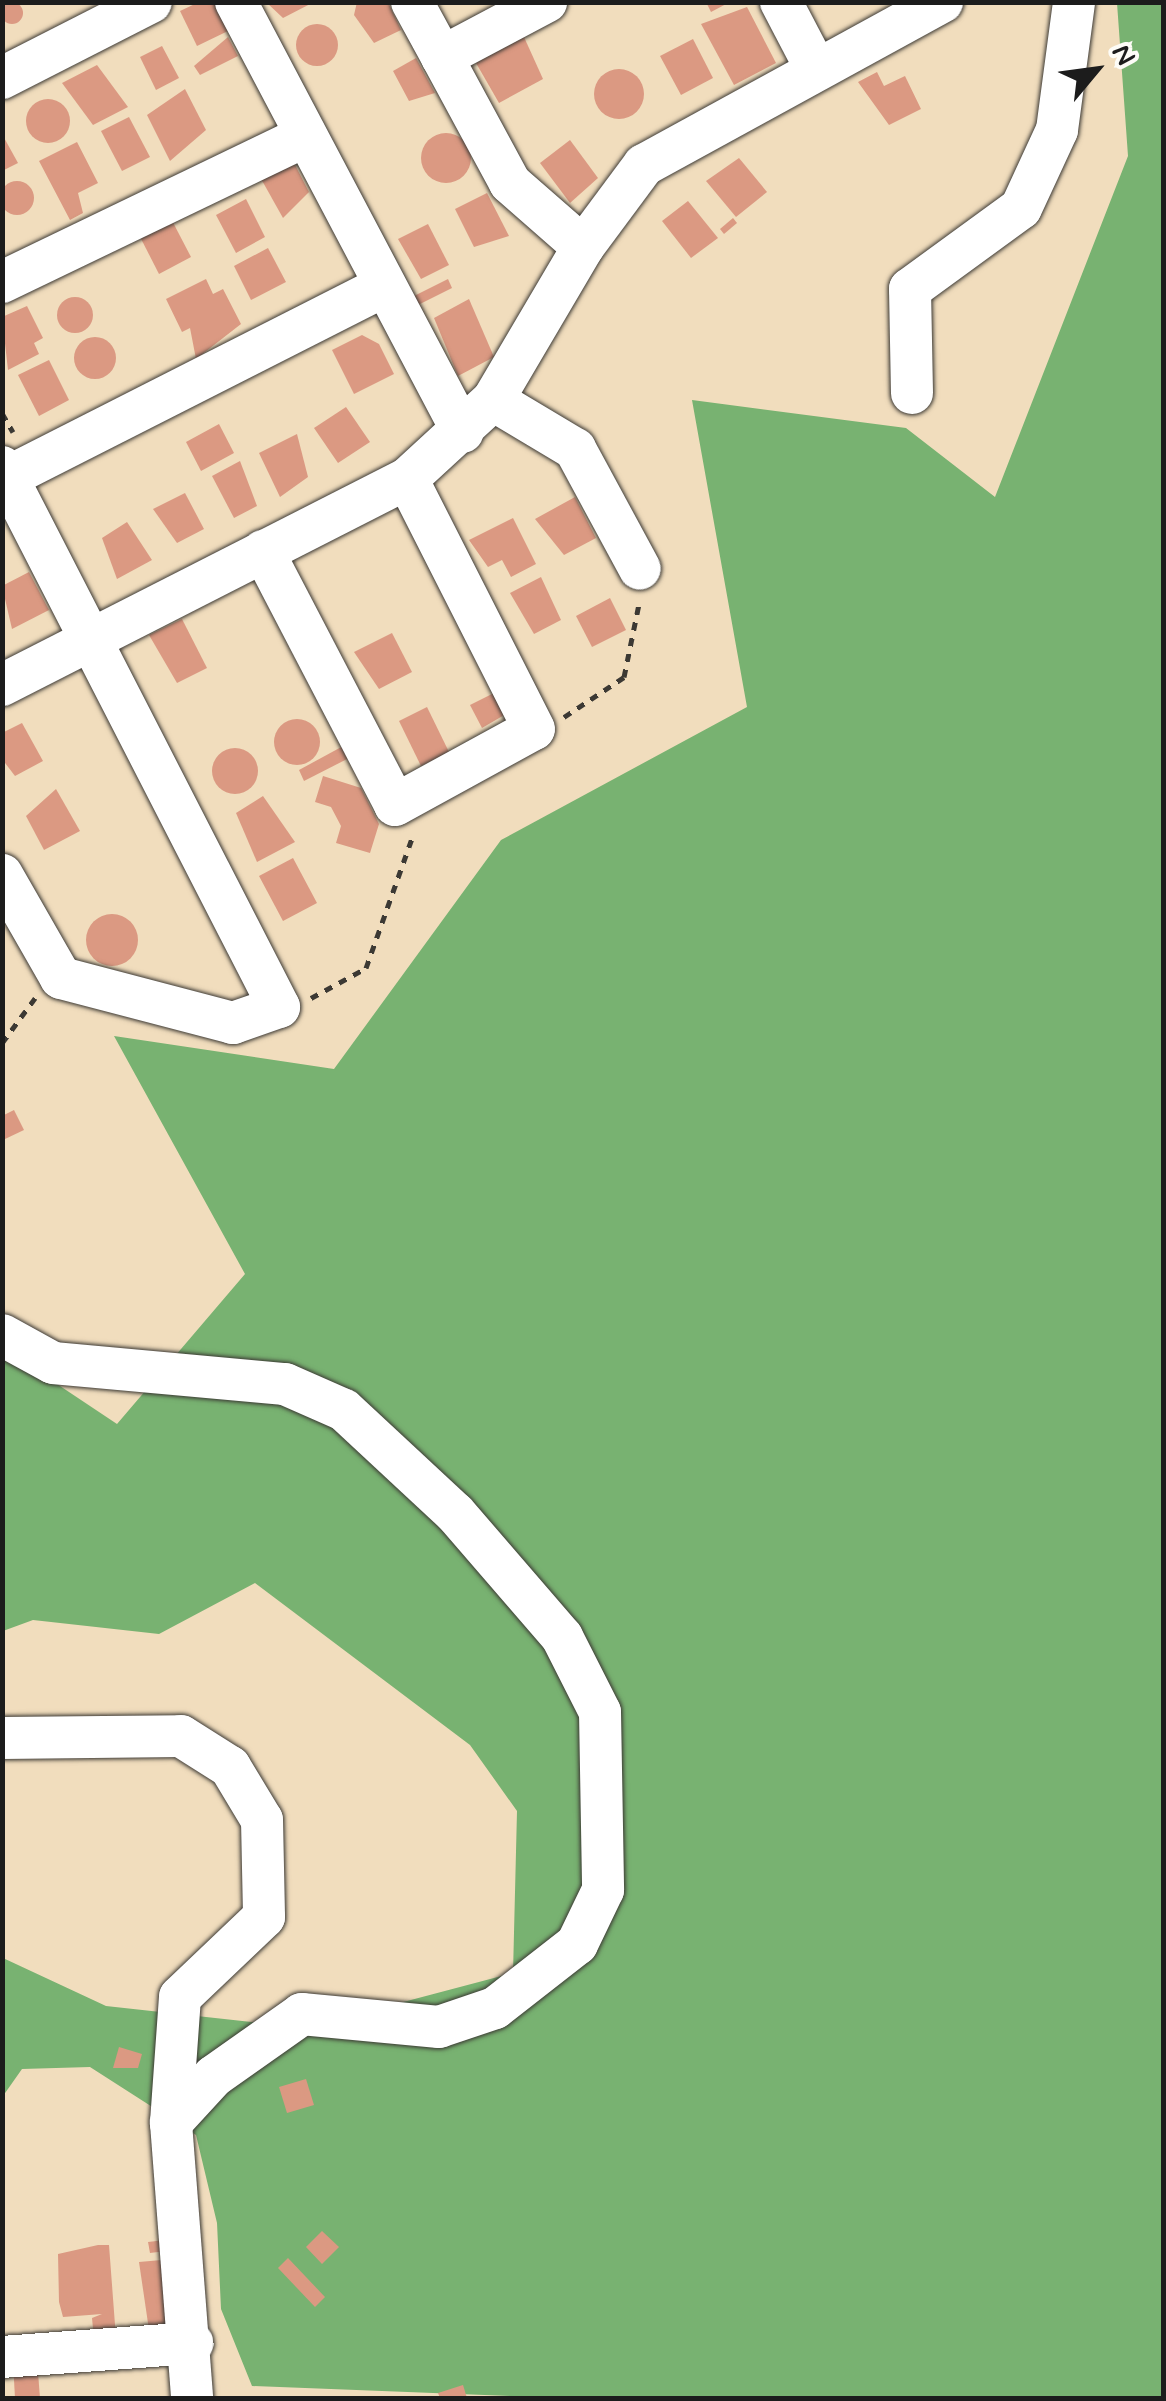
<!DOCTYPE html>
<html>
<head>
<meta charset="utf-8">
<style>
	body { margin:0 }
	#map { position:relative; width:1166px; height:2401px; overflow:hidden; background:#f1ddbd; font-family:Mynerve,sans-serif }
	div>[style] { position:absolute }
	.forest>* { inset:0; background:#78b271 }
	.building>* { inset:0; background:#db9982 }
	.round { border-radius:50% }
	.path>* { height:5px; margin-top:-2.5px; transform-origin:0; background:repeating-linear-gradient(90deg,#3c3934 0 8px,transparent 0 16px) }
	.roads { filter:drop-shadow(0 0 2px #3c3934) drop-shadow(0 0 2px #3c3934) }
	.minor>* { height:42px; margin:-21px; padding:0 21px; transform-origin:21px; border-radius:21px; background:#fff }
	span { translate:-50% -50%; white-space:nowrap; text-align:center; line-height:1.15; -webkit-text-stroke:8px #fdfcf7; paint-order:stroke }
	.frame { position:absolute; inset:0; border:5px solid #1c1c1c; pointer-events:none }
	.north { position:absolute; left:1046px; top:20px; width:100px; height:100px; -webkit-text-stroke:8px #fdfcf7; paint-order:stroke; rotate:61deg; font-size:28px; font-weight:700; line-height:40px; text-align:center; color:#1c1c1c }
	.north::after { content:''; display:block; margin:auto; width:35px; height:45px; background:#1c1c1c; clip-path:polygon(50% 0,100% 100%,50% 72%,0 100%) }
</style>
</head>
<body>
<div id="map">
	<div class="forest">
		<div style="clip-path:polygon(1117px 3px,1163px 3px,1163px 2398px,559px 2398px,252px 2386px,221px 2309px,217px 2223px,196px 2135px,90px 2067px,22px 2069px,3px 2096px,3px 1958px,106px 2006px,305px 2028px,513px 1973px,517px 1811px,470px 1745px,255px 1583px,159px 1634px,33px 1620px,3px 1631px,3px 1348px,117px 1424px,245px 1274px,114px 1036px,334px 1069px,501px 840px,747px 707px,692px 400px,906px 428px,995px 497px,1128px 156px)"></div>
	</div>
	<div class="building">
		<div style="clip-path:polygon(266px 2px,314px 2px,283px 18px)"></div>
		<div style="clip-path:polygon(357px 2px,388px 2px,401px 30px,374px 43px,354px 15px)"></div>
		<div style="clip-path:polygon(706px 2px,730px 2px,711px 12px)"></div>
		<div class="round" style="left:1px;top:2px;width:22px;height:22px"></div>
		<div style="clip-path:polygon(197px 3px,214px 3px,228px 31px,197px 46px,180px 11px)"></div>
		<div style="clip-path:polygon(747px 7px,776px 63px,734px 85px,701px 24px)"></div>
		<div class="round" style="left:296px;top:24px;width:42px;height:42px"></div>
		<div style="clip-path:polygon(228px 37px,238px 56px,200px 75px,194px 66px)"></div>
		<div style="clip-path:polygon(524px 37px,543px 79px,499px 103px,476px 63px)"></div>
		<div style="clip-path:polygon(693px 39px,713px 78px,681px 95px,660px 56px)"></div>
		<div style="clip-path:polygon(162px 46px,179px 78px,156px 90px,140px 57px)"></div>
		<div style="clip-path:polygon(416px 58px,435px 93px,409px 101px,393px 71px)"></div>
		<div style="clip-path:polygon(97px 65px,128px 107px,93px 125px,62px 83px)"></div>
		<div class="round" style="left:594px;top:69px;width:50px;height:50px"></div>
		<div style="clip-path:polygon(877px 72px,884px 86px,905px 76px,921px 109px,889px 125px,858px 82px)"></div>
		<div style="clip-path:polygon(185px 89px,206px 130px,170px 161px,147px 115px)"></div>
		<div class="round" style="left:26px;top:99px;width:44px;height:44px"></div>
		<div style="clip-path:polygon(129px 117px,150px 157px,122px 171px,101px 131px)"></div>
		<div class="round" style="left:421px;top:133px;width:50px;height:50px"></div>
		<div style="clip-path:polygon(2px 134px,18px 163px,2px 171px)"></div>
		<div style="clip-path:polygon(570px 140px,598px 178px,570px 203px,540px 163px)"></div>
		<div style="clip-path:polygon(77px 142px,98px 183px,78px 193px,83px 213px,70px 220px,39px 161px)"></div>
		<div style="clip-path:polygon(739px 158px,767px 192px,736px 217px,706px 181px)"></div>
		<div style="clip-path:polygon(292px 159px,309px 192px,283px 218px,260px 177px)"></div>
		<div class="round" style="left:0;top:181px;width:34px;height:34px"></div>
		<div style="clip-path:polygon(487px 193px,509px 236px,474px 247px,455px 209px)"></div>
		<div style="clip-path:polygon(246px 199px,265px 237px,236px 253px,216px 215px)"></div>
		<div style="clip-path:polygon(688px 201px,718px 238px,691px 258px,662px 221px)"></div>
		<div style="clip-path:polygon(167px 211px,191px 257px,159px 274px,135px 227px)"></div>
		<div style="clip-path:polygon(733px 218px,737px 223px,724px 234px,720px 229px)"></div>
		<div style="clip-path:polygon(428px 224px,449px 265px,421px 279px,398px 239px)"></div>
		<div style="clip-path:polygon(268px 248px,286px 282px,251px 300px,234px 266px)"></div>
		<div style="clip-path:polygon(206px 279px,213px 294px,223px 289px,241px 324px,196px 359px,190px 328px,182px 332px,166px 299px)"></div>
		<div style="clip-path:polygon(448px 279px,452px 288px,416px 306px,412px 297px)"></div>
		<div class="round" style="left:57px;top:297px;width:36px;height:36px"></div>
		<div style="clip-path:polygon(469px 299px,494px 357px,458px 376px,434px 318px)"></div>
		<div style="clip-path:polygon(27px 306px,43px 338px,34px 343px,39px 354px,8px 370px,2px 317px)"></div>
		<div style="clip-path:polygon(362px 335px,379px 344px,394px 374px,354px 394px,332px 350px)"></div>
		<div class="round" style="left:74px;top:337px;width:42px;height:42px"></div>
		<div style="clip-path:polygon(49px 360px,69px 400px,39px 416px,18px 375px)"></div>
		<div style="clip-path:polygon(346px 407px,370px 442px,338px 463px,314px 428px)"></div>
		<div style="clip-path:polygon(219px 424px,234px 453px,201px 471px,186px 442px)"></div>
		<div style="clip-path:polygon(297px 434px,308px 477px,280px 497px,259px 453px)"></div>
		<div style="clip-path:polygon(240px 461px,257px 506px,234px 518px,212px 476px)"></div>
		<div style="clip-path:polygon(185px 493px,204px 529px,177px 543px,153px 509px)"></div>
		<div style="clip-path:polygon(575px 497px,596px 538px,564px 555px,535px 519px)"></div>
		<div style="clip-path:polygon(513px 518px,536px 564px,511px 577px,502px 560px,488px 567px,469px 540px)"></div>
		<div style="clip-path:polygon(127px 522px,152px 560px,117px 579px,102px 538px)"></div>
		<div style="clip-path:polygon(29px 572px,49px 610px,12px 629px,2px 586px)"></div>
		<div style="clip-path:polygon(541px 577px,561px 620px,534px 634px,510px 593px)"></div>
		<div style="clip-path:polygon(610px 598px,626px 630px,592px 647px,576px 616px)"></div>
		<div style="clip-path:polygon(182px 619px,207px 668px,177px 683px,149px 635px)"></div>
		<div style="clip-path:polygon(392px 633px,412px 672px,379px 689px,354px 652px)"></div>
		<div style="clip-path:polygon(494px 693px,506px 714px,482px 728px,470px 705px)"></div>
		<div style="clip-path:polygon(427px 707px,449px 752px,421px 766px,399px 721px)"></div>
		<div class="round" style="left:274px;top:719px;width:46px;height:46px"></div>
		<div style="clip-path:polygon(22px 723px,43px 761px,15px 776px,2px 759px,2px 733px)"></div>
		<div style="clip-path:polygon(345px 745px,351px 757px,304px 781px,299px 770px)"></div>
		<div class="round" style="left:212px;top:748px;width:46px;height:46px"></div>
		<div style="clip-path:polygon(323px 776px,361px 788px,379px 824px,370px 853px,336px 843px,341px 826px,331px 807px,315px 802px)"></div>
		<div style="clip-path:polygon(56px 789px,80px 831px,44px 850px,26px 816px)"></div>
		<div style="clip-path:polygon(263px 796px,295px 842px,257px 862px,236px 813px)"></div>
		<div style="clip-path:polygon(293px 858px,317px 903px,283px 921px,259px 876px)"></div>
		<div class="round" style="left:86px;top:914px;width:52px;height:52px"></div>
		<div style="clip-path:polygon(14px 1110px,24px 1130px,5px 1139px,2px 1116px)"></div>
		<div style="clip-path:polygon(119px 2047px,142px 2054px,138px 2068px,113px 2068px)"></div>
		<div style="clip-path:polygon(306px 2079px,314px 2105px,287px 2113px,279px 2087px)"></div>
		<div style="clip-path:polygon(322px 2231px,339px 2247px,322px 2264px,306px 2247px)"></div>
		<div style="clip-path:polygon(165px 2240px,166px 2251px,150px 2253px,148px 2242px)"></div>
		<div style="clip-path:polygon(98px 2245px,109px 2245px,116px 2338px,94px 2339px,92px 2318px,102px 2314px,63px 2317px,59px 2302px,58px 2254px)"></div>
		<div style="clip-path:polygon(288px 2258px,325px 2297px,315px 2307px,278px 2268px)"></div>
		<div style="clip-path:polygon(173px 2259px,179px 2328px,149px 2330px,139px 2262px)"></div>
		<div style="clip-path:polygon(37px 2360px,40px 2398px,15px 2398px,13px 2362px)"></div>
		<div style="clip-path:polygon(463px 2385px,467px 2398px,440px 2398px,438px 2393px)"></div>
	</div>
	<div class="path">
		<div style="left:2px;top:413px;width:22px;rotate:60deg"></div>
		<div style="left:564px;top:717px;width:72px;rotate:-33.7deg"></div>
		<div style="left:624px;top:677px;width:75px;rotate:-78.4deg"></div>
		<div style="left:311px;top:998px;width:63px;rotate:-28.6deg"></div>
		<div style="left:366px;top:968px;width:141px;rotate:-70.5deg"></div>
		<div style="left:2px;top:1043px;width:56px;rotate:-53.7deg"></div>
	</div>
	<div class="roads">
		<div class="minor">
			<div style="left:236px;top:2px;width:486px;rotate:62.2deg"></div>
			<div style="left:412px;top:2px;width:63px;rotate:61.4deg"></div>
			<div style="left:442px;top:57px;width:118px;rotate:-27.9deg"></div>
			<div style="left:781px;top:2px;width:73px;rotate:62.4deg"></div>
			<div style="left:442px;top:57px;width:143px;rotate:61.6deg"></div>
			<div style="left:510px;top:183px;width:97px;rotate:41.2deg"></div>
			<div style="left:2px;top:78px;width:167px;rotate:-27deg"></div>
			<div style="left:2px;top:282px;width:337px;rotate:-25.7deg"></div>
			<div style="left:912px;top:393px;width:104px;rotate:-91.1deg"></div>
			<div style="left:910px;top:289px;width:137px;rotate:-36.1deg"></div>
			<div style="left:1021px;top:208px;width:86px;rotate:-65.2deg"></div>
			<div style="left:1057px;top:130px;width:129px;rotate:-82.4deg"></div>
			<div style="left:493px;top:400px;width:178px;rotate:-59.5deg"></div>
			<div style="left:583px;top:247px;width:102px;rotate:-53.4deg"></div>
			<div style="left:644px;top:165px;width:340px;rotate:-28.7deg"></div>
			<div style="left:2px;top:467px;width:607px;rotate:62.84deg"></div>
			<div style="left:279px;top:1007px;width:49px;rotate:160.8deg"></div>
			<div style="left:233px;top:1023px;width:178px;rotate:-165.3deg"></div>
			<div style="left:61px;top:978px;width:119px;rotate:-119.8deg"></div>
			<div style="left:2px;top:480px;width:427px;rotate:-26.9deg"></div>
			<div style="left:263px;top:551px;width:286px;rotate:62.5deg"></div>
			<div style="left:395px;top:805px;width:158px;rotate:-28.7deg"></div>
			<div style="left:534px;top:729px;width:280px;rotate:-116.9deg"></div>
			<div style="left:2px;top:685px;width:454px;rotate:-27deg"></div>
			<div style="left:407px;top:479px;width:117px;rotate:-42.6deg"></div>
			<div style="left:493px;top:400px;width:96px;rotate:30.9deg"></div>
			<div style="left:575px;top:449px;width:136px;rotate:61.6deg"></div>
			<div style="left:2px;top:1335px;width:58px;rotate:28.8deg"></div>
			<div style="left:53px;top:1363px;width:233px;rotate:5.2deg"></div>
			<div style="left:285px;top:1384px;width:64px;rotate:23.8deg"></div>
			<div style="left:344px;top:1410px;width:151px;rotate:42.9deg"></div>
			<div style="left:455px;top:1513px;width:164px;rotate:49.2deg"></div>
			<div style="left:562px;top:1637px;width:84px;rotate:63.1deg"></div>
			<div style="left:600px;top:1712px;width:178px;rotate:89deg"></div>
			<div style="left:603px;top:1890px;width:60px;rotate:115.7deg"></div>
			<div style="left:577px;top:1944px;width:104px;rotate:142deg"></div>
			<div style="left:495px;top:2008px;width:59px;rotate:161.3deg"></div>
			<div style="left:439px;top:2027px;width:138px;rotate:-174.6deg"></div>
			<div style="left:302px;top:2014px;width:108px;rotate:144.8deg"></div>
			<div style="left:214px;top:2076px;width:64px;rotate:132.5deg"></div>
			<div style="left:171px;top:2123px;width:276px;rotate:85.6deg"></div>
			<div style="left:2px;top:1738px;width:179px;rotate:-0.6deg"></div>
			<div style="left:181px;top:1736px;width:58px;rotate:32.3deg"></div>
			<div style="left:230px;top:1767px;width:62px;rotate:58.9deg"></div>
			<div style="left:262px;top:1820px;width:97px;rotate:88.8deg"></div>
			<div style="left:264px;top:1917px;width:116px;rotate:136.4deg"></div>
			<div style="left:180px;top:1997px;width:126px;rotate:94.1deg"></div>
			<div style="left:2px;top:2357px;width:191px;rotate:-4.2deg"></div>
		</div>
	</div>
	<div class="frame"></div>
	<div class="north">N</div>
</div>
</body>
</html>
